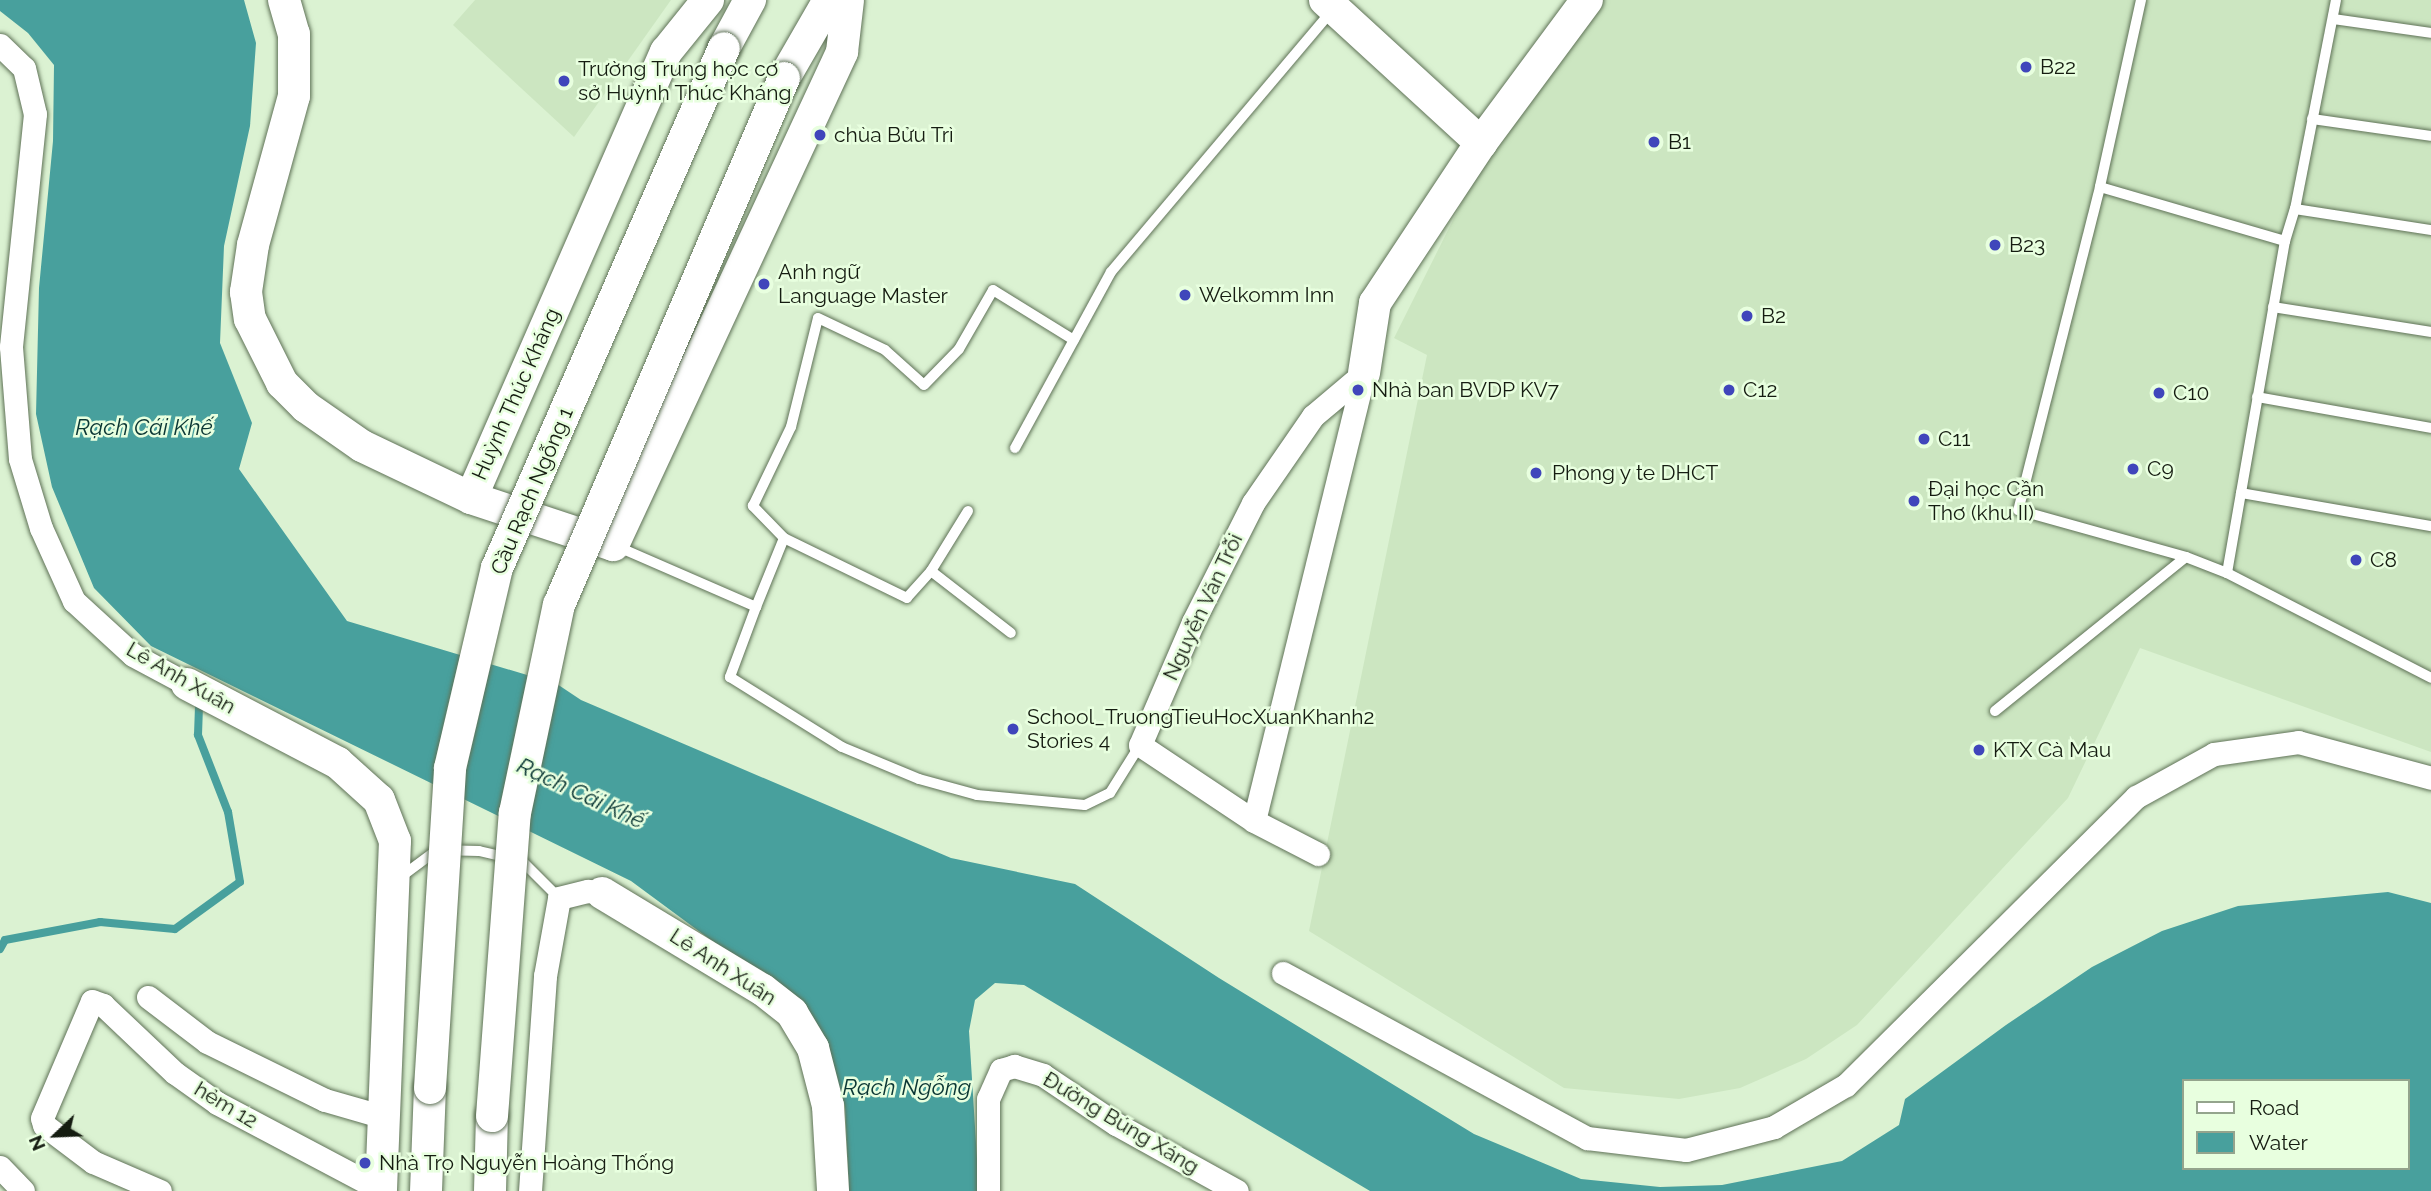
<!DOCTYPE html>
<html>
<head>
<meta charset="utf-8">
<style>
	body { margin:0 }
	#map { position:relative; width:2431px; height:1191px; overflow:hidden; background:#dbf2d2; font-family:Raleway,sans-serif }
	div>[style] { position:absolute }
	.built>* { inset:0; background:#cce6c1 }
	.water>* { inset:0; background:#48a09d }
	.stream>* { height:8px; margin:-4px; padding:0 4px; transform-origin:4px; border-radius:4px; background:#48a09d }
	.roads { filter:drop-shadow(0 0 2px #5f7257) drop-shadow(0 0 2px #5f7257) }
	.lane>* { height:10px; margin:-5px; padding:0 5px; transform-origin:5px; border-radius:5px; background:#fff }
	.street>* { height:23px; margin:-11.5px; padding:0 11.5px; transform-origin:11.5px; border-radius:11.5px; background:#fff }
	.secondary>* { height:32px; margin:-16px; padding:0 16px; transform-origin:16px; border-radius:16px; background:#fff }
	.bridges { filter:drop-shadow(0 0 2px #5f7257) drop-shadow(0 0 2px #5f7257) }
	.secondary-bridge>* { height:32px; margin:-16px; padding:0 16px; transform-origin:16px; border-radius:16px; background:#fff }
	.dots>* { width:19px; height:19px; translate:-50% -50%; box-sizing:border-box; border:4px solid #e8ffdf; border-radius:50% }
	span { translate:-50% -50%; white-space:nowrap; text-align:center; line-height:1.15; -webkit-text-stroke:5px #e8ffdf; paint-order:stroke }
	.poi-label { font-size:21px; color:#151c11 }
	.left { translate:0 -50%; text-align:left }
	.street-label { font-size:21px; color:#151c11 }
	.water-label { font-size:23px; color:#0a3634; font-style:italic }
	.legend { position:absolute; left:2182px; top:1079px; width:228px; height:91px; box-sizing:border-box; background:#e8ffdf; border:2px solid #94a48d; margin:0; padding:9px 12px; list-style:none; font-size:21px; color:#151c11 }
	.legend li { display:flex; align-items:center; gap:14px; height:35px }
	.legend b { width:35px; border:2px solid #94a48d }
	.north { position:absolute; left:21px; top:1100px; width:70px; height:70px; -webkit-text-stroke:5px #e8ffdf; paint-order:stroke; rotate:247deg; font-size:19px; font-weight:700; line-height:28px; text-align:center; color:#151c11 }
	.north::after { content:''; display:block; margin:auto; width:24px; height:32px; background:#151c11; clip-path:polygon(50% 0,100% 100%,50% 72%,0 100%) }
</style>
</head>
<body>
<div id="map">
	<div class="built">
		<div style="clip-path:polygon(475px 0,671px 0,574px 137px,453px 25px)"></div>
		<div style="clip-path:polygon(1602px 0,2431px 0,2431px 752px,2140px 648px,2068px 798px,1857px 1025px,1806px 1059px,1740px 1088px,1679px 1099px,1564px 1088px,1309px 931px,1427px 355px,1394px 338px,1476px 174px)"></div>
	</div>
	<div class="water">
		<div style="clip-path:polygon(evenodd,0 0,244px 0,256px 43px,250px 126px,224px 246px,220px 343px,252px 423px,239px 469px,347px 621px,557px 684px,581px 700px,951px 858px,1075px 884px,1219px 978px,1474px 1134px,1581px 1179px,1660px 1187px,1722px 1185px,1842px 1161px,1899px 1125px,1905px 1099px,2006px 1025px,2092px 967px,2162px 931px,2238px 906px,2388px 892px,2431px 903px,2431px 1191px,1370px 1191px,1024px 985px,995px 983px,975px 1000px,969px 1031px,979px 1191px,849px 1191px,845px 1106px,825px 1047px,792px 1000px,631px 881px,151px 646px,94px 588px,52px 487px,36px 414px,39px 288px,53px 141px,54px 65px,28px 33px,0 11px,0 0,2184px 1081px,2408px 1081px,2408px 1168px,2184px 1168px,2184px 1081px)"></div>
	</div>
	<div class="stream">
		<div style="left:0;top:949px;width:10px;rotate:-61deg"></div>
		<div style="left:5px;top:940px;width:97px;rotate:-10.7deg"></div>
		<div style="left:100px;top:922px;width:75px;rotate:5.3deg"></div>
		<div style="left:175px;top:929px;width:80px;rotate:-35.9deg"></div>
		<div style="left:240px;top:882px;width:71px;rotate:-99.7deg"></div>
		<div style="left:228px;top:812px;width:83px;rotate:-111.3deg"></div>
		<div style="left:198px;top:735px;width:36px;rotate:-88deg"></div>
	</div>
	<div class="roads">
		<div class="lane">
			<div style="left:2141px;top:0;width:191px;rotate:102.4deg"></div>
			<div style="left:2100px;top:187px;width:333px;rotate:104.2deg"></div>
			<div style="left:2018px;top:510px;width:174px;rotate:15.6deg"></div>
			<div style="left:2333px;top:19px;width:99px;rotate:8.1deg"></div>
			<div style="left:2312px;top:119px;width:120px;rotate:8.1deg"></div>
			<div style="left:2100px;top:187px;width:193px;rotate:16.3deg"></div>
			<div style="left:2295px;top:209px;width:138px;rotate:8.8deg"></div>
			<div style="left:2273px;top:307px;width:160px;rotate:9deg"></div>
			<div style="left:2257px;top:397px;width:177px;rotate:10.1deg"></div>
			<div style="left:1015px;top:448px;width:200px;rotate:-61.4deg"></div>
			<div style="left:1111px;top:272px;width:344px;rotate:-49.8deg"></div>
			<div style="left:2241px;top:493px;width:193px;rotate:9.9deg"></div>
			<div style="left:968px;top:511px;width:70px;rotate:121.7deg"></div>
			<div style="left:931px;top:571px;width:36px;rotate:132deg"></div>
			<div style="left:907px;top:598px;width:137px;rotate:-154deg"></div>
			<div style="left:784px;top:538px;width:45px;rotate:-134.1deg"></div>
			<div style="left:753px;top:506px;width:88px;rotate:-64.3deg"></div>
			<div style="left:791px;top:427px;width:112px;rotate:-76.1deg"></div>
			<div style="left:818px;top:318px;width:74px;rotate:25.5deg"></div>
			<div style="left:885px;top:350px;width:52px;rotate:41.9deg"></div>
			<div style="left:924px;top:385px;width:50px;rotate:-45.8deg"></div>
			<div style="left:959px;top:349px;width:68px;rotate:-60deg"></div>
			<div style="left:993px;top:290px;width:95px;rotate:31.7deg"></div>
			<div style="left:616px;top:546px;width:153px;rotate:23.5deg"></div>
			<div style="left:756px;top:607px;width:75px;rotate:110.4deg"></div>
			<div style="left:730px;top:677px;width:132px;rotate:32deg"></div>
			<div style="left:842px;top:747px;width:83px;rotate:22.6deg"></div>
			<div style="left:919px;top:779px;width:60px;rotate:15.4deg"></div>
			<div style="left:977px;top:795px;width:108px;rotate:5.3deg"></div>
			<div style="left:1085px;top:805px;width:28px;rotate:-26deg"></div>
			<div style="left:1110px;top:793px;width:57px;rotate:-58deg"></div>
			<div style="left:931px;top:571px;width:101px;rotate:37.8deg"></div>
			<div style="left:2227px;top:573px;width:337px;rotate:-80.1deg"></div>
			<div style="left:2285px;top:241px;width:34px;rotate:-73deg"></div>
			<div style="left:2295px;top:209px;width:213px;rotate:-78.9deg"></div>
			<div style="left:756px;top:607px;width:74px;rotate:-67.9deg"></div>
			<div style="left:1995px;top:711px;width:245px;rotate:-38.9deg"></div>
			<div style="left:2186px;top:557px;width:44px;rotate:21.3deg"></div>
			<div style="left:2227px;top:573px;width:229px;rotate:27.2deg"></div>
			<div style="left:402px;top:876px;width:44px;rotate:-36.6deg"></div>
			<div style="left:437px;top:850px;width:42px;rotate:1.4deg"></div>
			<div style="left:479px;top:851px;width:44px;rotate:13.1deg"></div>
			<div style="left:522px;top:861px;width:52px;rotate:45deg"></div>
		</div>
		<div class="street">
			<div style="left:0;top:45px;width:33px;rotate:44deg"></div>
			<div style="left:24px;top:68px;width:47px;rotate:76.6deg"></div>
			<div style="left:35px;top:114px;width:234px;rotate:95.9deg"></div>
			<div style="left:11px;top:347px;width:112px;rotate:85.4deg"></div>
			<div style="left:20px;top:459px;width:72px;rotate:73.1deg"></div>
			<div style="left:41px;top:528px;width:80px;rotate:65.7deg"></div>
			<div style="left:74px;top:601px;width:80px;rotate:42.5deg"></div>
			<div style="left:133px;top:655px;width:61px;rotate:28.2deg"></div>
			<div style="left:1364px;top:373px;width:461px;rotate:103.8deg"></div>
			<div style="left:1254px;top:821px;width:137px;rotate:-146.3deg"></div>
			<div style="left:1140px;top:745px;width:134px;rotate:-66.7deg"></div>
			<div style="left:1193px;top:622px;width:133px;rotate:-63.2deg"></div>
			<div style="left:1253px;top:503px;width:106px;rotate:-55.4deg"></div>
			<div style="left:1313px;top:416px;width:67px;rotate:-40.1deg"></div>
			<div style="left:1254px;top:821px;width:72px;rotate:27.3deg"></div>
			<div style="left:1283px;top:973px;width:346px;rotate:28.5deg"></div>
			<div style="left:1587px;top:1138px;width:100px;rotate:6.9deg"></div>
			<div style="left:1686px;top:1150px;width:91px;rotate:-14.6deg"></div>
			<div style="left:1774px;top:1127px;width:83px;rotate:-30.3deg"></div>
			<div style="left:1846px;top:1085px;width:409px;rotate:-44.8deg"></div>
			<div style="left:2136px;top:797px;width:89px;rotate:-28.9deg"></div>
			<div style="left:2214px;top:754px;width:85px;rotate:-8.1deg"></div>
			<div style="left:2298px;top:742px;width:138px;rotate:15.1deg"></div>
			<div style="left:148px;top:997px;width:74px;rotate:37.3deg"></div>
			<div style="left:207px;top:1042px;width:131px;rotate:26.2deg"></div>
			<div style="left:325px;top:1100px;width:61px;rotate:16.1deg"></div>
			<div style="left:0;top:1167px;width:33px;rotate:46deg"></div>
			<div style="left:160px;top:1191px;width:73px;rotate:-156.6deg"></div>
			<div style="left:93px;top:1162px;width:61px;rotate:-142.9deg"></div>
			<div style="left:44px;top:1125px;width:7px;rotate:-106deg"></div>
			<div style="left:42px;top:1118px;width:127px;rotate:-66.9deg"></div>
			<div style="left:92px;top:1001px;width:12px;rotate:20deg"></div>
			<div style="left:103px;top:1005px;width:99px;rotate:43.4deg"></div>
			<div style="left:175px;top:1073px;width:52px;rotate:35.5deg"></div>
			<div style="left:217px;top:1103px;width:186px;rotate:27.9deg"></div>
			<div style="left:530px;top:1191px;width:216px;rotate:-86deg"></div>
			<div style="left:545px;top:976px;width:79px;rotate:-79.8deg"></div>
			<div style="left:559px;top:898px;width:30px;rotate:-14deg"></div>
			<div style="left:588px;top:891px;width:14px;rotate:8deg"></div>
			<div style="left:988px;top:1191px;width:92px;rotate:-90deg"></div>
			<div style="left:988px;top:1099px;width:32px;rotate:-66deg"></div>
			<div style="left:1001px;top:1070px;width:14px;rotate:-17deg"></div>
			<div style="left:1014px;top:1066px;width:30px;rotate:17deg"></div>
			<div style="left:1043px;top:1075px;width:88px;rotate:33.9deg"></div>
			<div style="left:1116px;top:1124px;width:138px;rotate:29deg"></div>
		</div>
		<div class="secondary">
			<div style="left:284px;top:0;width:35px;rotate:74deg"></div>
			<div style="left:294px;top:34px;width:62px;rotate:90deg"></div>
			<div style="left:294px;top:96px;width:155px;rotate:105.4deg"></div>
			<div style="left:253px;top:245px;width:48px;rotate:98.5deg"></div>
			<div style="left:246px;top:292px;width:27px;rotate:82deg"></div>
			<div style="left:250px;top:319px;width:72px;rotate:63.4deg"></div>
			<div style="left:282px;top:383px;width:34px;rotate:45deg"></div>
			<div style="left:306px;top:407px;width:68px;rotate:34.9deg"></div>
			<div style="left:362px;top:446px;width:121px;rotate:25.5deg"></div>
			<div style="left:471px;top:498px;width:150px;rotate:18.3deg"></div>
			<div style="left:613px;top:545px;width:544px;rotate:-65.08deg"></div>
			<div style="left:842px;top:52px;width:52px;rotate:-83.4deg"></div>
			<div style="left:1325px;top:0;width:212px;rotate:42.5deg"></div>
			<div style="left:724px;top:48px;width:55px;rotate:-61.6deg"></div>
			<div style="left:784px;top:78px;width:90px;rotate:-60deg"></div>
			<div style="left:1364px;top:373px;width:71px;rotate:-81.1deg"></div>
			<div style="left:1375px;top:303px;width:192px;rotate:-56.5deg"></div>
			<div style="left:1481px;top:143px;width:178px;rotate:-53.5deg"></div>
			<div style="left:471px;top:498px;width:487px;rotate:-66.4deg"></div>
			<div style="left:666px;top:52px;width:67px;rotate:-51.1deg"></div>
			<div style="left:187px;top:684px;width:170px;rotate:27.6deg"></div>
			<div style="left:338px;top:763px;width:55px;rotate:42.1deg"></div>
			<div style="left:379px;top:800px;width:44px;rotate:68.7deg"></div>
			<div style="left:395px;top:841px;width:350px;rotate:92.3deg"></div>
			<div style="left:602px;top:893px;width:188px;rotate:31.1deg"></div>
			<div style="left:763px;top:990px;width:37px;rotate:38deg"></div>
			<div style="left:792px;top:1013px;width:41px;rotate:59deg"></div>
			<div style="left:813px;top:1048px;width:60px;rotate:75.5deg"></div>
			<div style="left:828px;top:1106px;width:85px;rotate:86.6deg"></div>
			<div style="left:426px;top:1191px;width:103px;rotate:-87.8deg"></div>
			<div style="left:490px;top:1191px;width:75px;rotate:-88.5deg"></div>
		</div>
	</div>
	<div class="bridges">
		<div class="secondary-bridge">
			<div style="left:430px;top:1088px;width:321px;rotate:-86.4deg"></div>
			<div style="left:450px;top:768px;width:205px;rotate:-76.8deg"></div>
			<div style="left:497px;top:568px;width:567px;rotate:-66.42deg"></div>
			<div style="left:492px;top:1116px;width:304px;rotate:-85.7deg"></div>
			<div style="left:515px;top:813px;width:213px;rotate:-78.1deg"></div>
			<div style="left:559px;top:605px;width:573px;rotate:-66.88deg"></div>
		</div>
	</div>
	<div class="dots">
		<div style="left:2026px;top:67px;background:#4046bb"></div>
		<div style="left:564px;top:81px;background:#4046bb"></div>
		<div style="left:820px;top:135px;background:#4046bb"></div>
		<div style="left:1654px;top:142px;background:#4046bb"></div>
		<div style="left:1995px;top:245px;background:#4046bb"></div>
		<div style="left:764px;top:284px;background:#4046bb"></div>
		<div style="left:1185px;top:295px;background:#4046bb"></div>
		<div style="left:1747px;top:316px;background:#4046bb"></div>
		<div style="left:1358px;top:390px;background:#4046bb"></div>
		<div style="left:1729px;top:390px;background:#4046bb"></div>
		<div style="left:2159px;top:393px;background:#4046bb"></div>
		<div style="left:1924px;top:439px;background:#4046bb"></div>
		<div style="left:2133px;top:469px;background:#4046bb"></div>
		<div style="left:1536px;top:473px;background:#4046bb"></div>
		<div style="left:1914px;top:501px;background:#4046bb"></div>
		<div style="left:2356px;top:560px;background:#4046bb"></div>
		<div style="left:1013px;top:729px;background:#4046bb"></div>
		<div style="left:1979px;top:750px;background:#4046bb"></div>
		<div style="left:365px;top:1163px;background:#4046bb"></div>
	</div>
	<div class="poi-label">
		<span class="left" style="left:2040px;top:67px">B22</span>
		<span class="left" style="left:578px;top:81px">Trường Trung học cơ<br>sở Huỳnh Thúc Kháng</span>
		<span class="left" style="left:834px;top:135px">chùa Bửu Trì</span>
		<span class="left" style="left:1668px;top:142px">B1</span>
		<span class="left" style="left:2009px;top:245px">B23</span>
		<span class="left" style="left:778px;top:284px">Anh ngữ<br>Language Master</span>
		<span class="left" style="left:1199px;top:295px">Welkomm Inn</span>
		<span class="left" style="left:1761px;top:316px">B2</span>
		<span class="left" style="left:1372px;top:390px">Nhà ban BVDP KV7</span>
		<span class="left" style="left:1743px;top:390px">C12</span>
		<span class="left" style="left:2173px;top:393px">C10</span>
		<span class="left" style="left:1938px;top:439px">C11</span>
		<span class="left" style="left:2147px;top:469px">C9</span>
		<span class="left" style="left:1552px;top:473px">Phong y te DHCT</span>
		<span class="left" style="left:1928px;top:501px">Đại học Cần<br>Thơ (khu II)</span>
		<span class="left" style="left:2370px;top:560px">C8</span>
		<span class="left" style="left:1027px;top:729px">School_TruongTieuHocXuanKhanh2<br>Stories 4</span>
		<span class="left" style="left:1993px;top:750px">KTX Cà Mau</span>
		<span class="left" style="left:379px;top:1163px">Nhà Trọ Nguyễn Hoàng Thống</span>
	</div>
	<div class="street-label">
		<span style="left:516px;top:394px;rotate:-66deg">Huỳnh Thúc Kháng</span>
		<span style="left:532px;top:491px;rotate:-67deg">Cầu Rạch Ngỗng 1</span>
		<span style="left:1203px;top:607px;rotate:-65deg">Nguyễn Văn Trỗi</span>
		<span style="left:181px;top:678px;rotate:30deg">Lê Anh Xuân</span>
		<span style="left:723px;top:967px;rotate:33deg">Lê Anh Xuân</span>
		<span style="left:226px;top:1105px;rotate:31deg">hẻm 12</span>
		<span style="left:1121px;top:1123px;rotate:31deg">Đường Búng Xáng</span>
	</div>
	<div class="water-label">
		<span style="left:144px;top:427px">Rạch Cái Khế</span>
		<span style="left:581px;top:793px;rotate:25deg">Rạch Cái Khế</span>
		<span style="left:907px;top:1087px">Rạch Ngỗng</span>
	</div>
	<ul class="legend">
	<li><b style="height:9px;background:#fff"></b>Road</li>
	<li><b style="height:19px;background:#48a09d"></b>Water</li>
	</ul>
	<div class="north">N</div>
</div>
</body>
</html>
